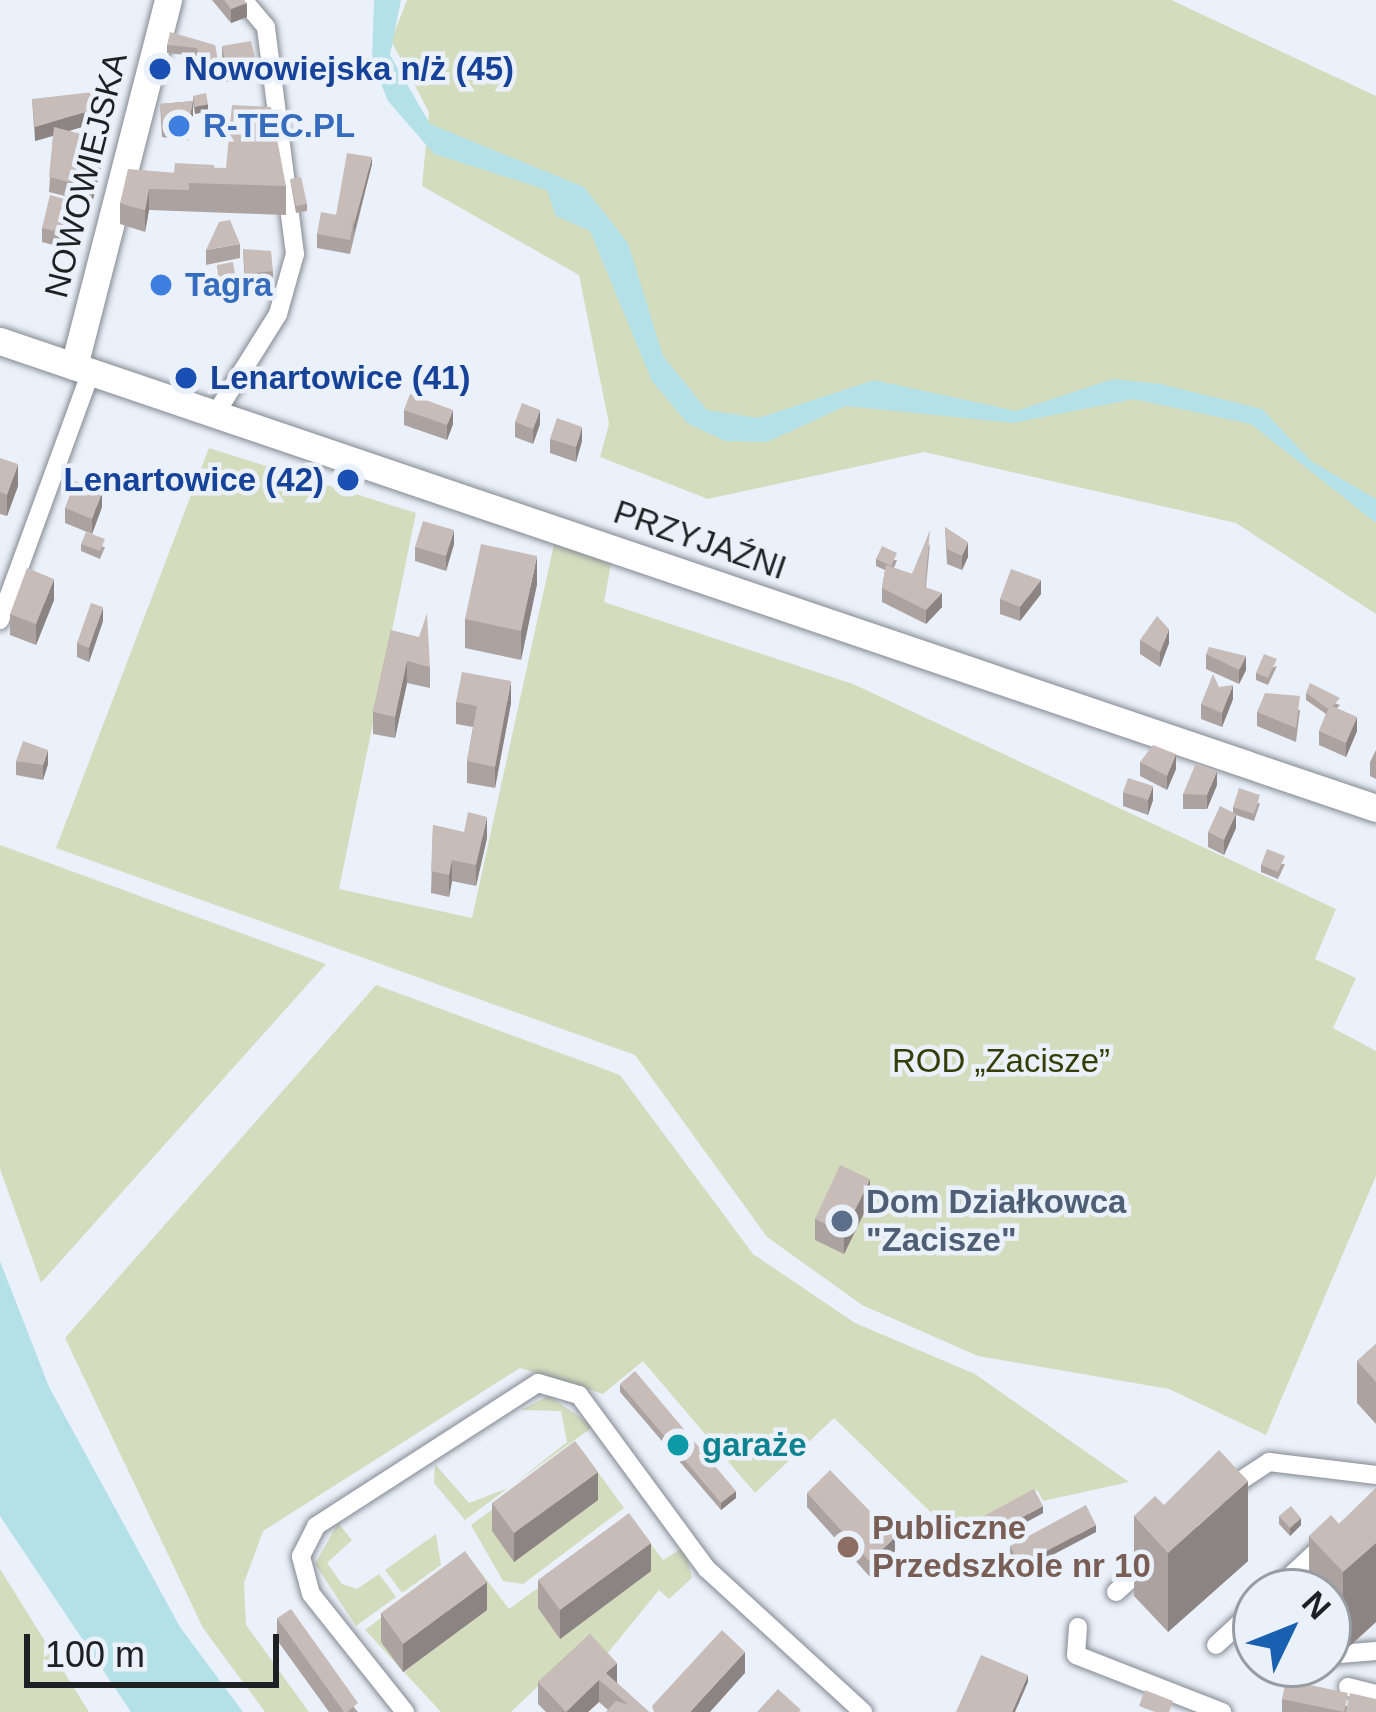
<!DOCTYPE html>
<html>
<head>
<meta charset="utf-8">
<style>
	body { margin:0 }
	#map { position:relative; width:1376px; height:1712px; overflow:hidden; background:#eaf1fa; font-family:Helvetica,sans-serif }
	div>[style] { position:absolute }
	.green>* { inset:0; background:#d4dcbe }
	.water>* { inset:0; background:#b4e0e8 }
	.roads { filter:drop-shadow(0 0 3px #838991) drop-shadow(0 0 3px #838991) }
	.street>* { height:18px; margin:-9px; padding:0 9px; transform-origin:9px; border-radius:9px; background:#fff }
	.secondary>* { height:27px; margin:-13.5px; padding:0 13.5px; transform-origin:13.5px; border-radius:13.5px; background:#fff }
	.wall>* { inset:0; background:#aca29f }
	.shaded-wall>* { inset:0; background:#8c8482 }
	.building>* { inset:0; background:#c8bcb9 }
	.dots>* { width:33px; height:33px; translate:-50% -50%; box-sizing:border-box; border:6px solid #eaf1fa; border-radius:50% }
	span { translate:-50% -50%; white-space:nowrap; text-align:center; line-height:1.15; -webkit-text-stroke:9px #eaf1fa; paint-order:stroke }
	.transit-label { font-size:33px; color:#164399; font-weight:700 }
	.left { translate:0 -50%; text-align:left }
	.right { translate:-100% -50%; text-align:right }
	.shop-label { font-size:33px; color:#366cbe; font-weight:700 }
	.street-label { font-size:33px; color:#1e2024 }
	.park-label { font-size:33px; color:#353e05 }
	.service-label { font-size:33px; color:#4e5e75; font-weight:700 }
	.culture-label { font-size:33px; color:#0d838f; font-weight:700 }
	.education-label { font-size:33px; color:#785e54; font-weight:700 }
	.north { position:absolute; left:1232px; top:1568px; width:120px; height:120px; box-sizing:border-box; background:#eaf1fa; border:3px solid #989da4; border-radius:50%; rotate:47deg; font-size:33px; font-weight:700; line-height:48px; text-align:center; color:#1e2024 }
	.north::after { content:''; display:block; margin:auto; width:42px; height:54px; background:#1a60b0; clip-path:polygon(50% 0,100% 100%,50% 72%,0 100%) }
	.scale { position:absolute; left:24px; top:1634px; width:255px; height:54px; box-sizing:border-box; border:6px solid #1e2024; border-top:0; padding-left:15px; font-size:36px; line-height:42px; white-space:nowrap; color:#1e2024; -webkit-text-stroke:9px #eaf1fa; paint-order:stroke }
</style>
</head>
<body>
<div id="map">
	<div class="green">
		<div style="clip-path:polygon(407px 0,1171px 0,1376px 96px,1376px 614px,1236px 523px,924px 452px,708px 499px,600px 457px,609px 424px,579px 275px,422px 186px,429px 112px,391px 41px)"></div>
		<div style="clip-path:polygon(209px 448px,416px 513px,339px 889px,472px 918px,554px 544px,611px 564px,604px 602px,853px 684px,1336px 909px,1315px 959px,1356px 978px,1333px 1028px,1376px 1051px,1376px 1176px,1266px 1435px,1169px 1389px,978px 1356px,862px 1305px,767px 1237px,635px 1055px,56px 848px)"></div>
		<div style="clip-path:polygon(0 845px,326px 964px,41px 1283px,0 1169px)"></div>
		<div style="clip-path:polygon(376px 985px,620px 1075px,753px 1254px,855px 1323px,975px 1374px,1129px 1482px,1043px 1501px,1037px 1490px,953px 1534px,834px 1418px,755px 1493px,643px 1361px,603px 1394px,520px 1368px,263px 1531px,244px 1583px,246px 1625px,309px 1712px,265px 1712px,203px 1628px,65px 1338px)"></div>
		<div style="clip-path:polygon(548px 1396px,594px 1426px,514px 1484px,567px 1442px,561px 1411px,521px 1410px)"></div>
		<div style="clip-path:polygon(579px 1446px,624px 1508px,523px 1584px,503px 1581px,471px 1525px)"></div>
		<div style="clip-path:polygon(435px 1464px,469px 1503px,508px 1488px,465px 1520px,434px 1483px)"></div>
		<div style="clip-path:polygon(632px 1519px,663px 1560px,684px 1547px,692px 1578px,669px 1599px,659px 1590px,598px 1665px,580px 1646px,511px 1712px,441px 1712px,365px 1630px,466px 1553px,509px 1609px)"></div>
		<div style="clip-path:polygon(338px 1523px,352px 1540px,327px 1563px,342px 1584px,357px 1589px,379px 1574px,396px 1597px,356px 1626px,315px 1564px)"></div>
		<div style="clip-path:polygon(436px 1534px,441px 1565px,402px 1593px,385px 1570px)"></div>
		<div style="clip-path:polygon(0 1569px,89px 1712px,0 1712px)"></div>
	</div>
	<div class="water">
		<div style="clip-path:polygon(374px 0,401px 0,390px 55px,430px 124px,584px 187px,628px 243px,663px 356px,707px 410px,758px 418px,874px 380px,1016px 411px,1113px 379px,1161px 384px,1262px 409px,1311px 461px,1376px 499px,1376px 523px,1251px 424px,1134px 399px,1014px 423px,846px 406px,767px 442px,725px 441px,687px 423px,652px 381px,590px 231px,556px 216px,547px 190px,434px 154px,388px 101px,372px 61px)"></div>
		<div style="clip-path:polygon(0 1261px,49px 1387px,180px 1627px,243px 1712px,131px 1712px,0 1516px)"></div>
	</div>
	<div class="roads">
		<div class="street">
			<div style="left:216px;top:413px;width:117px;rotate:-57.9deg"></div>
			<div style="left:278px;top:314px;width:62px;rotate:-74.2deg"></div>
			<div style="left:295px;top:254px;width:229px;rotate:-97.3deg"></div>
			<div style="left:266px;top:27px;width:35px;rotate:-130deg"></div>
			<div style="left:0;top:620px;width:265px;rotate:-69.9deg"></div>
			<div style="left:1225px;top:1491px;width:53px;rotate:-33.4deg"></div>
			<div style="left:1269px;top:1462px;width:108px;rotate:6.9deg"></div>
			<div style="left:1116px;top:1592px;width:43px;rotate:-42.2deg"></div>
			<div style="left:1273px;top:1592px;width:74px;rotate:-42.8deg"></div>
			<div style="left:1078px;top:1627px;width:28px;rotate:94deg"></div>
			<div style="left:1076px;top:1655px;width:157px;rotate:21.3deg"></div>
			<div style="left:1216px;top:1645px;width:54px;rotate:-42.8deg"></div>
			<div style="left:1328px;top:1655px;width:48px;rotate:-4.8deg"></div>
			<div style="left:1348px;top:1687px;width:29px;rotate:14deg"></div>
			<div style="left:405px;top:1712px;width:151px;rotate:-128.5deg"></div>
			<div style="left:311px;top:1594px;width:39px;rotate:-105deg"></div>
			<div style="left:301px;top:1556px;width:34px;rotate:-63deg"></div>
			<div style="left:316px;top:1526px;width:264px;rotate:-32.8deg"></div>
			<div style="left:538px;top:1383px;width:43px;rotate:16.3deg"></div>
			<div style="left:579px;top:1395px;width:216px;rotate:53.7deg"></div>
			<div style="left:707px;top:1569px;width:212px;rotate:42.5deg"></div>
		</div>
		<div class="secondary">
			<div style="left:0;top:341px;width:1453px;rotate:18.75deg"></div>
			<div style="left:74px;top:366px;width:378px;rotate:-75.6deg"></div>
		</div>
	</div>
	<div class="wall">
		<div style="clip-path:polygon(212px 0,244px 0,247px 17px,231px 23px)"></div>
		<div style="clip-path:polygon(167px 45px,215px 45px,218px 67px,201px 71px,197px 56px,167px 53px)"></div>
		<div style="clip-path:polygon(222px 46px,256px 62px,256px 76px,226px 82px,222px 61px)"></div>
		<div style="clip-path:polygon(193px 96px,208px 111px,195px 114px,193px 103px,193px 115px,188px 141px,162px 137px,160px 104px,193px 101px)"></div>
		<div style="clip-path:polygon(32px 99px,95px 123px,69px 131px,104px 155px,92px 203px,49px 192px,53px 136px,35px 141px)"></div>
		<div style="clip-path:polygon(372px 164px,350px 254px,317px 248px,317px 234px,336px 215px)"></div>
		<div style="clip-path:polygon(214px 168px,286px 186px,286px 215px,149px 210px,145px 232px,120px 224px,120px 203px,174px 173px)"></div>
		<div style="clip-path:polygon(290px 179px,307px 204px,307px 211px,296px 213px)"></div>
		<div style="clip-path:polygon(72px 215px,64px 248px,42px 242px,42px 228px)"></div>
		<div style="clip-path:polygon(240px 244px,240px 258px,206px 265px,206px 250px)"></div>
		<div style="clip-path:polygon(243px 249px,273px 271px,273px 285px,245px 288px)"></div>
		<div style="clip-path:polygon(217px 265px,236px 281px,236px 288px,220px 290px)"></div>
		<div style="clip-path:polygon(404px 410px,453px 424px,447px 440px,404px 425px)"></div>
		<div style="clip-path:polygon(515px 422px,540px 424px,533px 444px,515px 437px)"></div>
		<div style="clip-path:polygon(550px 439px,582px 441px,576px 462px,550px 453px)"></div>
		<div style="clip-path:polygon(0 458px,18px 486px,7px 516px,0 514px)"></div>
		<div style="clip-path:polygon(102px 507px,92px 534px,65px 523px,65px 508px)"></div>
		<div style="clip-path:polygon(945px 527px,968px 557px,962px 570px,947px 564px)"></div>
		<div style="clip-path:polygon(81px 544px,105px 547px,100px 559px,81px 551px)"></div>
		<div style="clip-path:polygon(454px 544px,446px 571px,415px 561px,415px 547px)"></div>
		<div style="clip-path:polygon(930px 544px,926px 587px,942px 607px,926px 624px,882px 602px,882px 588px,885px 570px,876px 566px,876px 559px,897px 560px,894px 568px,912px 574px)"></div>
		<div style="clip-path:polygon(537px 584px,521px 660px,465px 648px,465px 619px)"></div>
		<div style="clip-path:polygon(1041px 594px,1020px 621px,1000px 614px,1000px 599px)"></div>
		<div style="clip-path:polygon(54px 600px,36px 645px,10px 635px,10px 614px)"></div>
		<div style="clip-path:polygon(103px 621px,89px 662px,77px 657px,77px 643px)"></div>
		<div style="clip-path:polygon(391px 630px,430px 667px,430px 688px,407px 683px,395px 738px,373px 734px,373px 712px)"></div>
		<div style="clip-path:polygon(1140px 640px,1169px 643px,1160px 667px,1140px 654px)"></div>
		<div style="clip-path:polygon(1206px 654px,1246px 670px,1239px 684px,1206px 669px)"></div>
		<div style="clip-path:polygon(1277px 666px,1268px 685px,1256px 680px,1256px 673px)"></div>
		<div style="clip-path:polygon(1219px 687px,1233px 699px,1222px 727px,1201px 719px,1201px 704px)"></div>
		<div style="clip-path:polygon(1306px 693px,1340px 705px,1337px 708px,1357px 731px,1346px 757px,1319px 745px,1319px 731px,1326px 714px,1306px 700px)"></div>
		<div style="clip-path:polygon(456px 702px,511px 703px,495px 788px,467px 783px,467px 761px,473px 727px,456px 724px)"></div>
		<div style="clip-path:polygon(1300px 710px,1296px 742px,1257px 726px,1257px 712px)"></div>
		<div style="clip-path:polygon(1376px 750px,1376px 779px,1370px 776px,1370px 762px)"></div>
		<div style="clip-path:polygon(16px 761px,48px 764px,43px 780px,16px 775px)"></div>
		<div style="clip-path:polygon(1140px 762px,1176px 769px,1167px 790px,1140px 776px)"></div>
		<div style="clip-path:polygon(1217px 785px,1207px 809px,1183px 809px,1183px 794px)"></div>
		<div style="clip-path:polygon(1123px 792px,1153px 800px,1148px 815px,1123px 806px)"></div>
		<div style="clip-path:polygon(1260px 803px,1254px 821px,1236px 815px,1236px 828px,1224px 855px,1208px 847px,1208px 832px,1233px 812px,1233px 807px)"></div>
		<div style="clip-path:polygon(433px 825px,487px 838px,476px 886px,452px 881px,449px 897px,431px 893px)"></div>
		<div style="clip-path:polygon(1285px 864px,1278px 879px,1261px 872px,1261px 865px)"></div>
		<div style="clip-path:polygon(870px 1201px,844px 1254px,815px 1240px,815px 1219px)"></div>
		<div style="clip-path:polygon(1376px 1344px,1376px 1424px,1357px 1403px,1357px 1361px)"></div>
		<div style="clip-path:polygon(620px 1384px,736px 1498px,721px 1510px,620px 1392px)"></div>
		<div style="clip-path:polygon(1376px 1488px,1376px 1622px,1343px 1652px,1328px 1635px,1328px 1592px,1309px 1592px,1309px 1536px,1339px 1524px)"></div>
		<div style="clip-path:polygon(807px 1493px,895px 1551px,870px 1577px,807px 1507px)"></div>
		<div style="clip-path:polygon(598px 1500px,514px 1562px,492px 1531px,492px 1503px)"></div>
		<div style="clip-path:polygon(1164px 1505px,1248px 1561px,1168px 1632px,1134px 1596px,1134px 1516px)"></div>
		<div style="clip-path:polygon(1043px 1513px,993px 1540px,984px 1523px,984px 1516px)"></div>
		<div style="clip-path:polygon(1279px 1516px,1301px 1525px,1290px 1536px,1279px 1524px)"></div>
		<div style="clip-path:polygon(1096px 1532px,1020px 1572px,1010px 1553px,1010px 1546px)"></div>
		<div style="clip-path:polygon(651px 1571px,560px 1639px,538px 1608px,538px 1580px)"></div>
		<div style="clip-path:polygon(487px 1610px,403px 1672px,381px 1642px,381px 1613px)"></div>
		<div style="clip-path:polygon(277px 1618px,358px 1712px,329px 1712px,277px 1640px)"></div>
		<div style="clip-path:polygon(590px 1634px,617px 1683px,649px 1712px,608px 1710px,599px 1702px,588px 1712px,546px 1712px,538px 1704px,538px 1682px)"></div>
		<div style="clip-path:polygon(1282px 1699px,1348px 1706px,1376px 1712px,1282px 1712px)"></div>
	</div>
	<div class="shaded-wall">
		<div style="clip-path:polygon(247px 3px,247px 17px,231px 23px,231px 9px)"></div>
		<div style="clip-path:polygon(218px 60px,218px 67px,201px 71px,201px 64px)"></div>
		<div style="clip-path:polygon(193px 101px,193px 115px,188px 141px,188px 127px)"></div>
		<div style="clip-path:polygon(208px 104px,208px 111px,195px 114px,195px 107px)"></div>
		<div style="clip-path:polygon(95px 109px,95px 123px,35px 141px,35px 127px)"></div>
		<div style="clip-path:polygon(104px 140px,104px 155px,92px 203px,92px 188px)"></div>
		<div style="clip-path:polygon(372px 157px,372px 164px,354px 233px,354px 225px)"></div>
		<div style="clip-path:polygon(149px 189px,149px 210px,145px 232px,145px 210px)"></div>
		<div style="clip-path:polygon(72px 201px,72px 215px,64px 248px,64px 233px)"></div>
		<div style="clip-path:polygon(453px 410px,453px 424px,447px 440px,447px 425px)"></div>
		<div style="clip-path:polygon(540px 410px,540px 424px,533px 444px,533px 429px)"></div>
		<div style="clip-path:polygon(582px 427px,582px 441px,576px 462px,576px 447px)"></div>
		<div style="clip-path:polygon(18px 464px,18px 486px,7px 516px,7px 495px)"></div>
		<div style="clip-path:polygon(102px 492px,102px 507px,92px 534px,92px 519px)"></div>
		<div style="clip-path:polygon(454px 530px,454px 544px,446px 571px,446px 556px)"></div>
		<div style="clip-path:polygon(968px 542px,968px 557px,962px 570px,962px 556px)"></div>
		<div style="clip-path:polygon(537px 556px,537px 584px,521px 660px,521px 631px)"></div>
		<div style="clip-path:polygon(54px 579px,54px 600px,36px 645px,36px 624px)"></div>
		<div style="clip-path:polygon(1041px 580px,1041px 594px,1020px 621px,1020px 607px)"></div>
		<div style="clip-path:polygon(942px 593px,942px 607px,926px 624px,926px 610px)"></div>
		<div style="clip-path:polygon(103px 607px,103px 621px,89px 662px,89px 648px)"></div>
		<div style="clip-path:polygon(1169px 629px,1169px 643px,1160px 667px,1160px 652px)"></div>
		<div style="clip-path:polygon(1246px 656px,1246px 670px,1239px 684px,1239px 670px)"></div>
		<div style="clip-path:polygon(407px 661px,407px 683px,395px 738px,395px 717px)"></div>
		<div style="clip-path:polygon(511px 681px,511px 703px,495px 788px,495px 767px)"></div>
		<div style="clip-path:polygon(1233px 685px,1233px 699px,1222px 727px,1222px 713px)"></div>
		<div style="clip-path:polygon(1357px 717px,1357px 731px,1346px 757px,1346px 743px)"></div>
		<div style="clip-path:polygon(48px 750px,48px 764px,43px 780px,43px 765px)"></div>
		<div style="clip-path:polygon(1176px 754px,1176px 769px,1167px 790px,1167px 776px)"></div>
		<div style="clip-path:polygon(1217px 771px,1217px 785px,1207px 809px,1207px 795px)"></div>
		<div style="clip-path:polygon(1153px 786px,1153px 800px,1148px 815px,1148px 800px)"></div>
		<div style="clip-path:polygon(1236px 814px,1236px 828px,1224px 855px,1224px 840px)"></div>
		<div style="clip-path:polygon(487px 817px,487px 838px,476px 886px,476px 865px)"></div>
		<div style="clip-path:polygon(452px 860px,452px 881px,449px 897px,449px 875px)"></div>
		<div style="clip-path:polygon(870px 1179px,870px 1201px,844px 1254px,844px 1233px)"></div>
		<div style="clip-path:polygon(598px 1472px,598px 1500px,514px 1562px,514px 1533px)"></div>
		<div style="clip-path:polygon(1248px 1481px,1248px 1561px,1168px 1632px,1168px 1553px)"></div>
		<div style="clip-path:polygon(736px 1491px,736px 1498px,721px 1510px,721px 1503px)"></div>
		<div style="clip-path:polygon(1043px 1506px,1043px 1513px,993px 1540px,993px 1533px)"></div>
		<div style="clip-path:polygon(1301px 1518px,1301px 1525px,1290px 1536px,1290px 1528px)"></div>
		<div style="clip-path:polygon(1096px 1525px,1096px 1532px,1020px 1572px,1020px 1565px)"></div>
		<div style="clip-path:polygon(895px 1537px,895px 1551px,870px 1577px,870px 1562px)"></div>
		<div style="clip-path:polygon(651px 1543px,651px 1571px,560px 1639px,560px 1610px)"></div>
		<div style="clip-path:polygon(1376px 1543px,1376px 1622px,1343px 1652px,1343px 1572px)"></div>
		<div style="clip-path:polygon(487px 1582px,487px 1610px,403px 1672px,403px 1644px)"></div>
		<div style="clip-path:polygon(745px 1652px,745px 1673px,710px 1712px,690px 1712px)"></div>
		<div style="clip-path:polygon(617px 1663px,617px 1685px,606px 1673px)"></div>
		<div style="clip-path:polygon(1028px 1675px,1028px 1682px,1015px 1712px,1012px 1712px)"></div>
		<div style="clip-path:polygon(599px 1680px,599px 1702px,588px 1712px,566px 1712px)"></div>
	</div>
	<div class="building">
		<div style="clip-path:polygon(224px 0,244px 0,247px 3px,231px 9px)"></div>
		<div style="clip-path:polygon(170px 32px,215px 45px,218px 60px,201px 64px,197px 48px,167px 45px)"></div>
		<div style="clip-path:polygon(251px 41px,256px 62px,226px 67px,222px 46px)"></div>
		<div style="clip-path:polygon(93px 92px,95px 109px,35px 127px,32px 99px)"></div>
		<div style="clip-path:polygon(206px 93px,208px 104px,195px 107px,193px 96px)"></div>
		<div style="clip-path:polygon(193px 101px,188px 127px,162px 122px,160px 104px)"></div>
		<div style="clip-path:polygon(232px 105px,271px 107px,286px 186px,189px 183px,189px 167px,226px 168px)"></div>
		<div style="clip-path:polygon(54px 127px,104px 140px,92px 188px,49px 177px)"></div>
		<div style="clip-path:polygon(347px 153px,372px 157px,354px 225px,354px 218px,336px 215px)"></div>
		<div style="clip-path:polygon(175px 163px,214px 165px,214px 168px,189px 167px,189px 181px,189px 174px,174px 173px)"></div>
		<div style="clip-path:polygon(128px 169px,189px 174px,189px 190px,149px 189px,145px 210px,132px 207px,120px 203px)"></div>
		<div style="clip-path:polygon(301px 177px,307px 204px,296px 206px,290px 179px)"></div>
		<div style="clip-path:polygon(50px 195px,72px 201px,64px 233px,42px 228px)"></div>
		<div style="clip-path:polygon(321px 212px,354px 218px,350px 240px,317px 234px)"></div>
		<div style="clip-path:polygon(230px 220px,240px 244px,206px 250px,219px 222px)"></div>
		<div style="clip-path:polygon(243px 249px,271px 251px,273px 271px,245px 274px)"></div>
		<div style="clip-path:polygon(233px 262px,236px 281px,220px 283px,217px 265px)"></div>
		<div style="clip-path:polygon(410px 394px,453px 410px,447px 425px,404px 410px)"></div>
		<div style="clip-path:polygon(522px 403px,540px 410px,533px 429px,515px 422px)"></div>
		<div style="clip-path:polygon(557px 418px,582px 427px,576px 447px,550px 439px)"></div>
		<div style="clip-path:polygon(0 458px,18px 464px,7px 495px,0 492px)"></div>
		<div style="clip-path:polygon(75px 481px,102px 492px,92px 519px,65px 508px)"></div>
		<div style="clip-path:polygon(423px 521px,454px 530px,446px 556px,415px 547px)"></div>
		<div style="clip-path:polygon(945px 527px,968px 542px,962px 556px,947px 549px)"></div>
		<div style="clip-path:polygon(930px 530px,925px 587px,942px 593px,926px 610px,882px 588px,886px 565px,912px 574px)"></div>
		<div style="clip-path:polygon(86px 532px,105px 539px,100px 551px,81px 544px)"></div>
		<div style="clip-path:polygon(481px 544px,537px 556px,521px 631px,465px 619px)"></div>
		<div style="clip-path:polygon(882px 546px,897px 553px,891px 566px,876px 559px)"></div>
		<div style="clip-path:polygon(27px 568px,54px 579px,36px 624px,10px 614px)"></div>
		<div style="clip-path:polygon(1011px 569px,1041px 580px,1020px 607px,1000px 599px)"></div>
		<div style="clip-path:polygon(91px 603px,103px 607px,89px 648px,77px 643px)"></div>
		<div style="clip-path:polygon(427px 613px,430px 667px,407px 661px,395px 717px,373px 712px,391px 630px,419px 637px)"></div>
		<div style="clip-path:polygon(1157px 616px,1169px 629px,1160px 652px,1140px 640px)"></div>
		<div style="clip-path:polygon(1209px 647px,1246px 656px,1239px 670px,1206px 654px)"></div>
		<div style="clip-path:polygon(1264px 654px,1277px 659px,1268px 678px,1256px 673px)"></div>
		<div style="clip-path:polygon(462px 672px,511px 681px,495px 767px,467px 761px,477px 706px,456px 702px)"></div>
		<div style="clip-path:polygon(1213px 674px,1219px 687px,1233px 685px,1222px 713px,1201px 704px)"></div>
		<div style="clip-path:polygon(1310px 683px,1340px 698px,1333px 706px,1330px 705px,1328px 709px,1306px 693px)"></div>
		<div style="clip-path:polygon(1265px 693px,1300px 696px,1296px 728px,1257px 712px)"></div>
		<div style="clip-path:polygon(1330px 705px,1357px 717px,1346px 743px,1319px 731px)"></div>
		<div style="clip-path:polygon(23px 741px,48px 750px,43px 765px,16px 761px)"></div>
		<div style="clip-path:polygon(1153px 745px,1176px 754px,1167px 776px,1140px 762px)"></div>
		<div style="clip-path:polygon(1196px 763px,1217px 771px,1207px 795px,1183px 794px)"></div>
		<div style="clip-path:polygon(1128px 778px,1153px 786px,1148px 800px,1123px 792px)"></div>
		<div style="clip-path:polygon(1239px 788px,1260px 795px,1254px 814px,1233px 807px)"></div>
		<div style="clip-path:polygon(1220px 806px,1236px 814px,1224px 840px,1208px 832px)"></div>
		<div style="clip-path:polygon(468px 812px,487px 817px,476px 865px,452px 860px,449px 875px,431px 871px,433px 825px,464px 832px)"></div>
		<div style="clip-path:polygon(1267px 849px,1285px 856px,1278px 872px,1261px 865px)"></div>
		<div style="clip-path:polygon(840px 1165px,870px 1179px,844px 1233px,815px 1219px)"></div>
		<div style="clip-path:polygon(1376px 1344px,1376px 1382px,1357px 1361px)"></div>
		<div style="clip-path:polygon(635px 1371px,736px 1491px,721px 1503px,620px 1384px)"></div>
		<div style="clip-path:polygon(575px 1441px,598px 1472px,514px 1533px,492px 1503px)"></div>
		<div style="clip-path:polygon(1219px 1450px,1248px 1481px,1168px 1553px,1134px 1516px,1155px 1496px,1164px 1505px)"></div>
		<div style="clip-path:polygon(830px 1470px,895px 1537px,870px 1562px,807px 1493px)"></div>
		<div style="clip-path:polygon(1376px 1488px,1376px 1543px,1343px 1572px,1309px 1536px,1331px 1515px,1339px 1524px)"></div>
		<div style="clip-path:polygon(1034px 1489px,1043px 1506px,993px 1533px,984px 1516px)"></div>
		<div style="clip-path:polygon(1086px 1505px,1096px 1525px,1020px 1565px,1010px 1546px)"></div>
		<div style="clip-path:polygon(1291px 1506px,1301px 1518px,1290px 1528px,1279px 1516px)"></div>
		<div style="clip-path:polygon(629px 1513px,651px 1543px,560px 1610px,538px 1580px)"></div>
		<div style="clip-path:polygon(465px 1551px,487px 1582px,403px 1644px,381px 1613px)"></div>
		<div style="clip-path:polygon(291px 1609px,358px 1703px,347px 1712px,344px 1712px,277px 1618px)"></div>
		<div style="clip-path:polygon(722px 1630px,745px 1652px,690px 1712px,654px 1712px,652px 1706px)"></div>
		<div style="clip-path:polygon(590px 1634px,617px 1663px,606px 1673px,649px 1712px,606px 1712px,616px 1701px,629px 1705px,599px 1680px,566px 1712px,538px 1682px)"></div>
		<div style="clip-path:polygon(981px 1655px,1028px 1675px,1012px 1712px,956px 1712px)"></div>
		<div style="clip-path:polygon(1286px 1680px,1348px 1693px,1344px 1712px,1282px 1699px)"></div>
		<div style="clip-path:polygon(778px 1689px,801px 1710px,799px 1712px,757px 1712px)"></div>
		<div style="clip-path:polygon(1145px 1690px,1173px 1701px,1169px 1712px,1155px 1712px,1139px 1706px)"></div>
		<div style="clip-path:polygon(1350px 1693px,1376px 1699px,1376px 1712px,1346px 1712px)"></div>
	</div>
	<div class="dots">
		<div style="left:160px;top:69px;background:#1a4fb4"></div>
		<div style="left:179px;top:126px;background:#3f7fe0"></div>
		<div style="left:161px;top:285px;background:#3f7fe0"></div>
		<div style="left:186px;top:378px;background:#1a4fb4"></div>
		<div style="left:348px;top:480px;background:#1a4fb4"></div>
		<div style="left:842px;top:1221px;background:#5c6f8a"></div>
		<div style="left:678px;top:1445px;background:#0f9aa8"></div>
		<div style="left:848px;top:1547px;background:#8d6e63"></div>
	</div>
	<div class="transit-label">
		<span class="left" style="left:184px;top:69px">Nowowiejska n/ż (45)</span>
		<span class="left" style="left:210px;top:378px">Lenartowice (41)</span>
		<span class="right" style="left:324px;top:480px">Lenartowice (42)</span>
	</div>
	<div class="shop-label">
		<span class="left" style="left:203px;top:126px">R-TEC.PL</span>
		<span class="left" style="left:185px;top:285px">Tagra</span>
	</div>
	<div class="street-label">
		<span style="left:86px;top:175px;rotate:-76deg">NOWOWIEJSKA</span>
		<span style="left:700px;top:540px;rotate:19deg">PRZYJAŹNI</span>
	</div>
	<div class="park-label">
		<span style="left:1001px;top:1061px">ROD „Zacisze”</span>
	</div>
	<div class="service-label">
		<span class="left" style="left:866px;top:1221px">Dom Działkowca<br>"Zacisze"</span>
	</div>
	<div class="culture-label">
		<span class="left" style="left:702px;top:1445px">garaże</span>
	</div>
	<div class="education-label">
		<span class="left" style="left:872px;top:1547px">Publiczne<br>Przedszkole nr 10</span>
	</div>
	<div class="north">N</div>
	<div class="scale">100 m</div>
</div>
</body>
</html>
